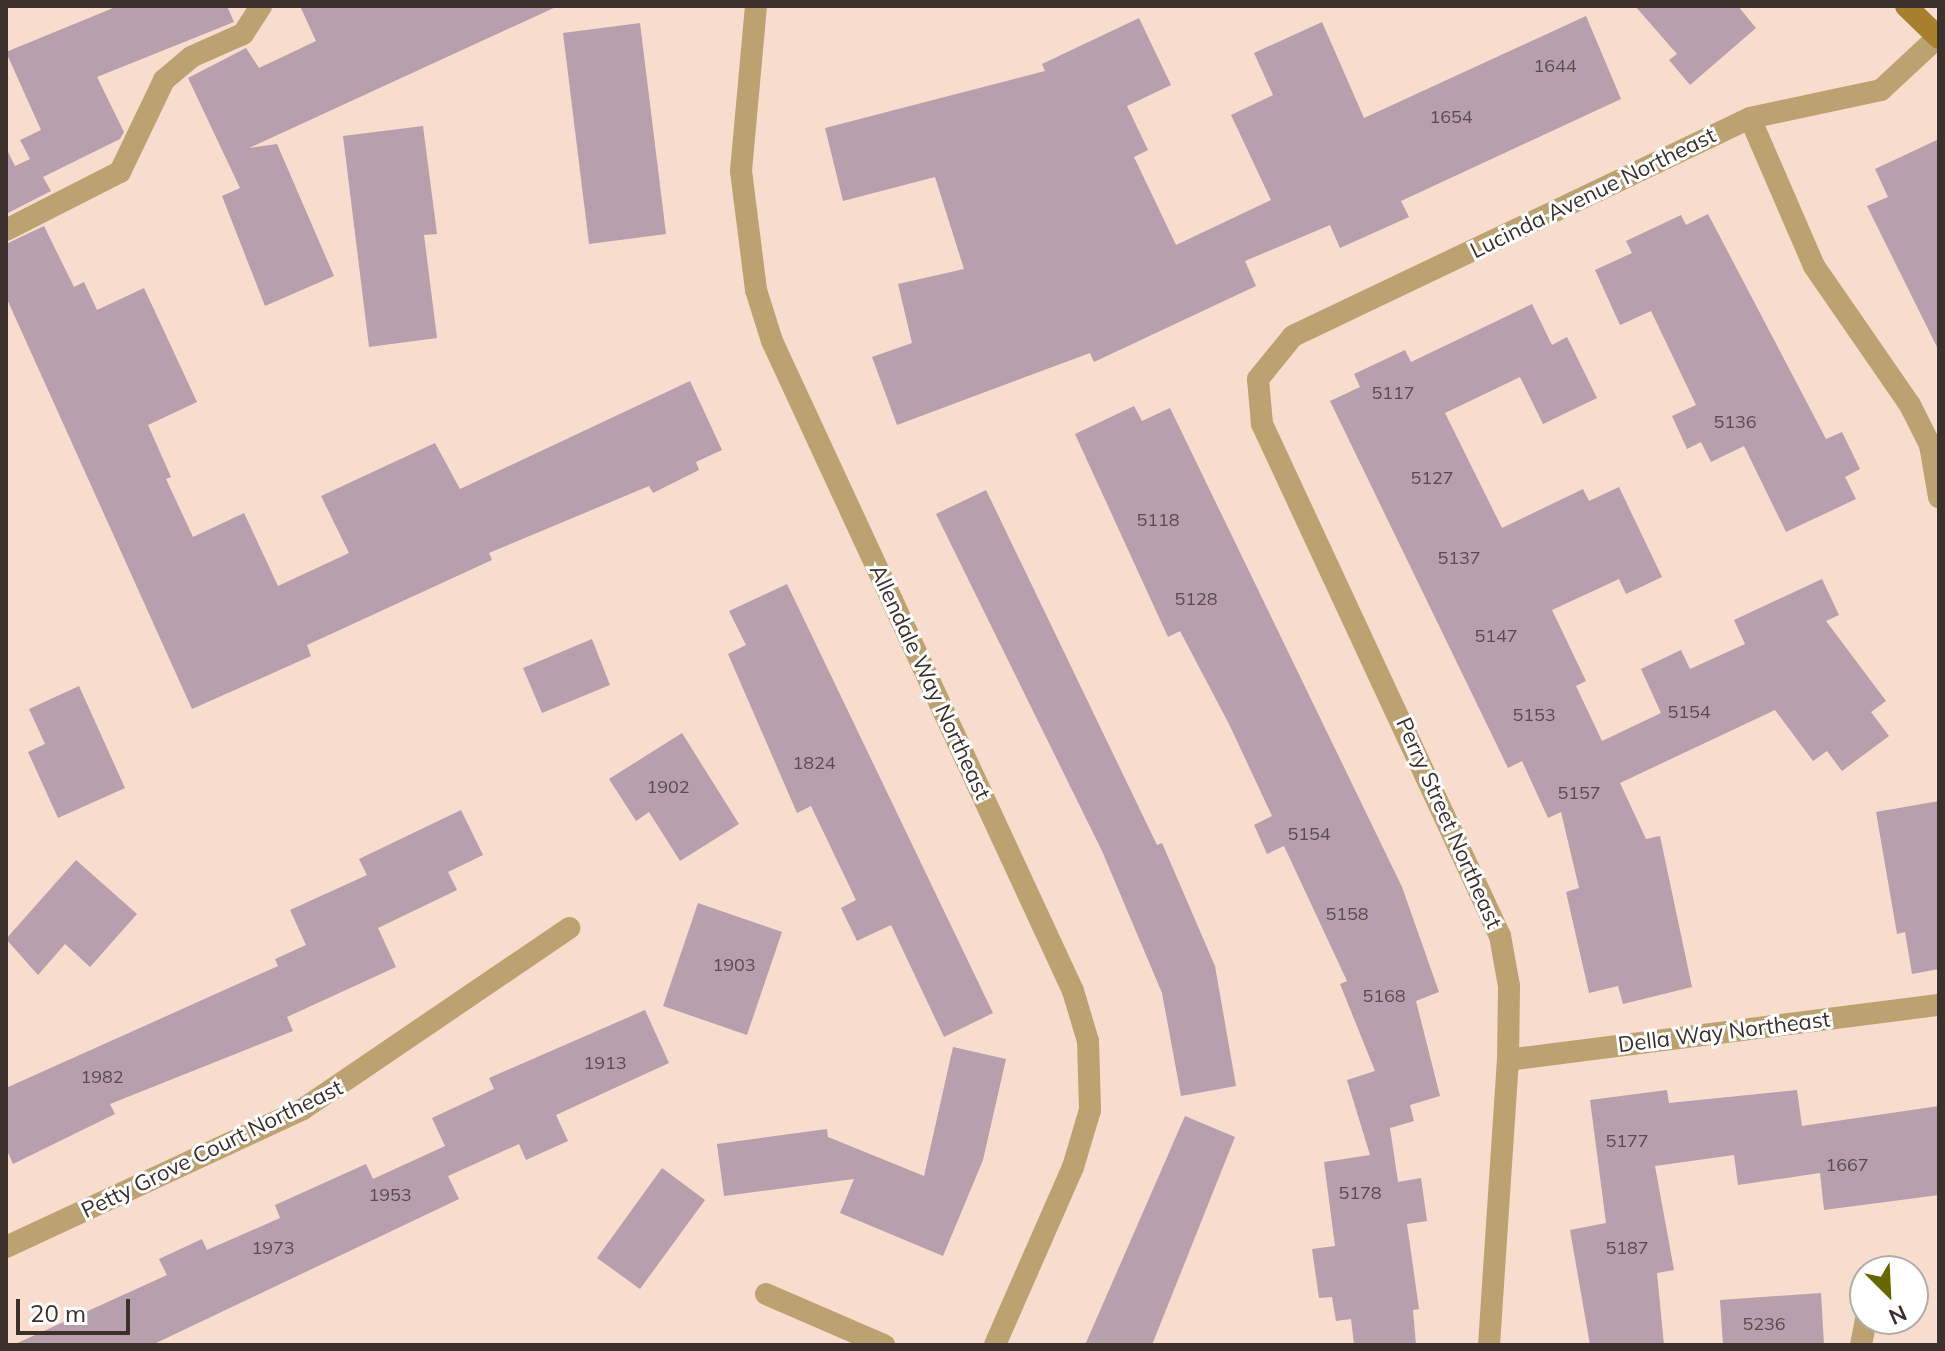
<!DOCTYPE html>
<html>
<head>
<meta charset="utf-8">
<style>
	body { margin:0 }
	#map { position:relative; width:1945px; height:1351px; overflow:hidden; background:#f8dcce; font-family:Mulish,sans-serif }
	div>[style] { position:absolute }
	.building>* { inset:0; background:#b79fae }
	.minor>* { height:22px; margin:-11px; padding:0 11px; transform-origin:11px; border-radius:11px; background:#bca271 }
	.secondary>* { height:22px; margin:-11px; padding:0 11px; transform-origin:11px; border-radius:11px; background:#a8802d }
	span { translate:-50% -50%; white-space:nowrap; text-align:center; line-height:1.15; -webkit-text-stroke:6px #fff; paint-order:stroke }
	.number-label { font-size:18px; color:#5a4c4c }
	.number-label span { -webkit-text-stroke-width:0 }
	.street-label { font-size:22px; color:#3b302b }
	.frame { position:absolute; inset:0; border:8px solid #3b302b; pointer-events:none }
	.north { position:absolute; left:1849px; top:1255px; width:80px; height:80px; box-sizing:border-box; background:#fff; border:2px solid #b1acaa; border-radius:50%; rotate:156deg; font-size:22px; font-weight:700; line-height:32px; text-align:center; color:#3b302b }
	.north::after { content:''; display:block; margin:auto; width:28px; height:36px; background:#676701; clip-path:polygon(50% 0,100% 100%,50% 72%,0 100%) }
	.scale { position:absolute; left:16px; top:1299px; width:114px; height:36px; box-sizing:border-box; border:4px solid #3b302b; border-top:0; padding-left:10px; font-size:24px; line-height:28px; white-space:nowrap; color:#3b302b; -webkit-text-stroke:6px #fff; paint-order:stroke }
</style>
</head>
<body>
<div id="map">
	<div class="building">
		<div style="clip-path:polygon(118px 6px,227px 6px,234px 22px,97px 77px,124px 132px,120px 139px,43px 177px,51px 191px,6px 214px,6px 148px,15px 166px,30px 159px,20px 140px,41px 130px,6px 52px)"></div>
		<div style="clip-path:polygon(300px 6px,558px 6px,249px 148px,277px 144px,334px 276px,265px 306px,222px 196px,240px 188px,188px 78px,246px 48px,259px 68px,316px 41px)"></div>
		<div style="clip-path:polygon(1635px 6px,1738px 6px,1756px 28px,1690px 85px,1669px 60px,1677px 54px)"></div>
		<div style="clip-path:polygon(1586px 16px,1621px 99px,1401px 201px,1409px 217px,1340px 248px,1330px 225px,1245px 261px,1256px 286px,1094px 362px,1090px 353px,897px 425px,872px 357px,912px 343px,898px 284px,964px 269px,935px 177px,843px 201px,825px 128px,1045px 71px,1042px 64px,1139px 18px,1171px 85px,1127px 106px,1148px 150px,1134px 157px,1176px 245px,1271px 200px,1231px 115px,1273px 95px,1254px 53px,1322px 22px,1364px 118px)"></div>
		<div style="clip-path:polygon(640px 23px,666px 234px,589px 244px,563px 33px)"></div>
		<div style="clip-path:polygon(423px 126px,437px 234px,424px 235px,437px 338px,369px 347px,343px 136px)"></div>
		<div style="clip-path:polygon(1939px 139px,1939px 351px,1867px 206px,1888px 197px,1875px 169px)"></div>
		<div style="clip-path:polygon(1708px 214px,1826px 439px,1842px 432px,1860px 469px,1845px 477px,1856px 499px,1786px 532px,1744px 446px,1711px 462px,1701px 442px,1687px 449px,1672px 416px,1696px 405px,1651px 311px,1620px 325px,1595px 270px,1632px 253px,1626px 241px,1681px 215px,1686px 225px)"></div>
		<div style="clip-path:polygon(44px 226px,74px 287px,84px 282px,97px 310px,144px 288px,197px 402px,148px 425px,171px 477px,166px 479px,193px 537px,244px 513px,278px 586px,349px 553px,321px 496px,435px 443px,460px 489px,690px 381px,722px 450px,696px 462px,699px 470px,653px 493px,649px 486px,489px 553px,492px 560px,307px 645px,311px 656px,192px 709px,6px 297px,6px 244px)"></div>
		<div style="clip-path:polygon(1532px 304px,1552px 345px,1567px 337px,1597px 398px,1543px 424px,1520px 377px,1445px 413px,1502px 528px,1583px 489px,1589px 501px,1619px 487px,1662px 577px,1626px 594px,1619px 579px,1552px 610px,1586px 681px,1576px 686px,1602px 741px,1661px 713px,1641px 669px,1681px 650px,1690px 669px,1745px 644px,1734px 620px,1822px 579px,1839px 615px,1826px 621px,1886px 701px,1871px 712px,1889px 736px,1842px 771px,1827px 751px,1813px 761px,1775px 710px,1620px 783px,1646px 839px,1660px 836px,1692px 987px,1623px 1004px,1618px 986px,1589px 993px,1566px 892px,1579px 888px,1561px 812px,1548px 818px,1522px 761px,1508px 768px,1330px 401px,1360px 387px,1354px 374px,1405px 350px,1411px 362px)"></div>
		<div style="clip-path:polygon(1134px 406px,1142px 421px,1170px 408px,1402px 887px,1439px 992px,1416px 1001px,1440px 1096px,1410px 1105px,1414px 1121px,1390px 1128px,1398px 1182px,1421px 1178px,1427px 1221px,1407px 1224px,1419px 1309px,1413px 1310px,1416px 1345px,1354px 1345px,1351px 1319px,1336px 1321px,1332px 1297px,1319px 1298px,1312px 1249px,1335px 1246px,1324px 1162px,1370px 1155px,1347px 1080px,1375px 1071px,1340px 984px,1347px 981px,1284px 846px,1267px 854px,1254px 825px,1272px 816px,1229px 724px,1180px 631px,1168px 637px,1075px 434px)"></div>
		<div style="clip-path:polygon(986px 490px,1157px 845px,1162px 843px,1215px 966px,1236px 1086px,1181px 1096px,1162px 993px,1102px 851px,936px 514px)"></div>
		<div style="clip-path:polygon(787px 584px,993px 1013px,944px 1037px,891px 925px,857px 941px,841px 908px,856px 900px,811px 806px,797px 813px,728px 654px,746px 645px,729px 611px)"></div>
		<div style="clip-path:polygon(592px 639px,610px 685px,542px 713px,523px 668px)"></div>
		<div style="clip-path:polygon(79px 686px,125px 788px,58px 818px,28px 752px,45px 744px,29px 709px)"></div>
		<div style="clip-path:polygon(682px 733px,739px 824px,680px 861px,649px 812px,636px 821px,609px 779px)"></div>
		<div style="clip-path:polygon(1939px 801px,1939px 969px,1912px 974px,1905px 932px,1897px 934px,1876px 812px)"></div>
		<div style="clip-path:polygon(461px 810px,483px 855px,448px 872px,457px 890px,378px 928px,396px 967px,287px 1017px,293px 1031px,110px 1104px,115px 1114px,13px 1164px,6px 1148px,6px 1088px,278px 966px,275px 959px,306px 945px,290px 910px,367px 875px,359px 859px)"></div>
		<div style="clip-path:polygon(76px 860px,137px 914px,90px 967px,65px 944px,38px 975px,6px 939px)"></div>
		<div style="clip-path:polygon(698px 903px,782px 932px,747px 1035px,663px 1006px)"></div>
		<div style="clip-path:polygon(645px 1010px,669px 1063px,556px 1115px,568px 1141px,526px 1160px,519px 1144px,448px 1176px,459px 1199px,152px 1345px,13px 1345px,167px 1275px,159px 1259px,202px 1239px,207px 1250px,280px 1218px,275px 1205px,366px 1164px,373px 1179px,445px 1146px,432px 1118px,494px 1089px,489px 1078px)"></div>
		<div style="clip-path:polygon(953px 1047px,1006px 1059px,983px 1160px,943px 1256px,840px 1213px,854px 1179px,724px 1196px,717px 1144px,827px 1129px,828px 1137px,924px 1176px)"></div>
		<div style="clip-path:polygon(1667px 1090px,1669px 1103px,1797px 1090px,1802px 1126px,1939px 1106px,1939px 1195px,1824px 1210px,1820px 1173px,1738px 1185px,1734px 1155px,1655px 1166px,1674px 1270px,1657px 1273px,1664px 1345px,1590px 1345px,1570px 1230px,1606px 1223px,1590px 1100px)"></div>
		<div style="clip-path:polygon(1185px 1116px,1235px 1137px,1152px 1345px,1085px 1345px)"></div>
		<div style="clip-path:polygon(662px 1168px,705px 1200px,640px 1289px,597px 1258px)"></div>
		<div style="clip-path:polygon(1821px 1293px,1824px 1345px,1723px 1345px,1720px 1300px)"></div>
	</div>
	<div class="minor">
		<div style="left:756px;top:6px;width:166px;rotate:95.2deg"></div>
		<div style="left:741px;top:171px;width:120px;rotate:82.8deg"></div>
		<div style="left:756px;top:290px;width:53px;rotate:72.6deg"></div>
		<div style="left:772px;top:341px;width:716px;rotate:65.15deg"></div>
		<div style="left:1073px;top:991px;width:52px;rotate:73.3deg"></div>
		<div style="left:1088px;top:1041px;width:69px;rotate:88.3deg"></div>
		<div style="left:1090px;top:1110px;width:59px;rotate:106.6deg"></div>
		<div style="left:1073px;top:1167px;width:194px;rotate:113.7deg"></div>
		<div style="left:1750px;top:118px;width:161px;rotate:66.6deg"></div>
		<div style="left:1814px;top:266px;width:169px;rotate:55.4deg"></div>
		<div style="left:1910px;top:405px;width:45px;rotate:63.4deg"></div>
		<div style="left:1930px;top:445px;width:53px;rotate:80.2deg"></div>
		<div style="left:6px;top:230px;width:128px;rotate:-27deg"></div>
		<div style="left:120px;top:172px;width:102px;rotate:-64.4deg"></div>
		<div style="left:164px;top:80px;width:35px;rotate:-40deg"></div>
		<div style="left:191px;top:57px;width:57px;rotate:-23.9deg"></div>
		<div style="left:243px;top:34px;width:33px;rotate:-57deg"></div>
		<div style="left:1508px;top:1060px;width:434px;rotate:-7.3deg"></div>
		<div style="left:6px;top:1247px;width:327px;rotate:-24.9deg"></div>
		<div style="left:303px;top:1109px;width:322px;rotate:-34.2deg"></div>
		<div style="left:766px;top:1294px;width:129px;rotate:23.4deg"></div>
		<div style="left:1489px;top:1345px;width:286px;rotate:-86.2deg"></div>
		<div style="left:1508px;top:1060px;width:74px;rotate:-89.2deg"></div>
		<div style="left:1509px;top:986px;width:51px;rotate:-100.2deg"></div>
		<div style="left:1500px;top:936px;width:565px;rotate:-114.93deg"></div>
		<div style="left:1262px;top:424px;width:45px;rotate:-95.1deg"></div>
		<div style="left:1258px;top:379px;width:55px;rotate:-50.9deg"></div>
		<div style="left:1293px;top:336px;width:506px;rotate:-25.5deg"></div>
		<div style="left:1750px;top:118px;width:134px;rotate:-12.1deg"></div>
		<div style="left:1881px;top:90px;width:78px;rotate:-42.9deg"></div>
		<div style="left:1861px;top:1345px;width:26px;rotate:-79deg"></div>
	</div>
	<div class="secondary">
		<div style="left:1906px;top:6px;width:46px;rotate:44.1deg"></div>
	</div>
	<div class="number-label">
		<span style="left:1555px;top:66px">1644</span>
		<span style="left:1451px;top:117px">1654</span>
		<span style="left:1393px;top:393px">5117</span>
		<span style="left:1735px;top:422px">5136</span>
		<span style="left:1432px;top:478px">5127</span>
		<span style="left:1158px;top:520px">5118</span>
		<span style="left:1459px;top:558px">5137</span>
		<span style="left:1196px;top:599px">5128</span>
		<span style="left:1496px;top:636px">5147</span>
		<span style="left:1689px;top:712px">5154</span>
		<span style="left:1534px;top:715px">5153</span>
		<span style="left:814px;top:763px">1824</span>
		<span style="left:668px;top:787px">1902</span>
		<span style="left:1579px;top:793px">5157</span>
		<span style="left:1309px;top:834px">5154</span>
		<span style="left:1347px;top:914px">5158</span>
		<span style="left:734px;top:965px">1903</span>
		<span style="left:1384px;top:996px">5168</span>
		<span style="left:605px;top:1063px">1913</span>
		<span style="left:102px;top:1077px">1982</span>
		<span style="left:1627px;top:1141px">5177</span>
		<span style="left:1847px;top:1165px">1667</span>
		<span style="left:1360px;top:1193px">5178</span>
		<span style="left:390px;top:1195px">1953</span>
		<span style="left:273px;top:1248px">1973</span>
		<span style="left:1627px;top:1248px">5187</span>
		<span style="left:1764px;top:1324px">5236</span>
	</div>
	<div class="street-label">
		<span style="left:1593px;top:193px;rotate:-26deg">Lucinda Avenue Northeast</span>
		<span style="left:930px;top:682px;rotate:65deg">Allendale Way Northeast</span>
		<span style="left:1449px;top:823px;rotate:66deg">Perry Street Northeast</span>
		<span style="left:1724px;top:1032px;rotate:-7deg">Della Way Northeast</span>
		<span style="left:212px;top:1149px;rotate:-26deg">Petty Grove Court Northeast</span>
	</div>
	<div class="frame"></div>
	<div class="north">N</div>
	<div class="scale">20 m</div>
</div>
</body>
</html>
